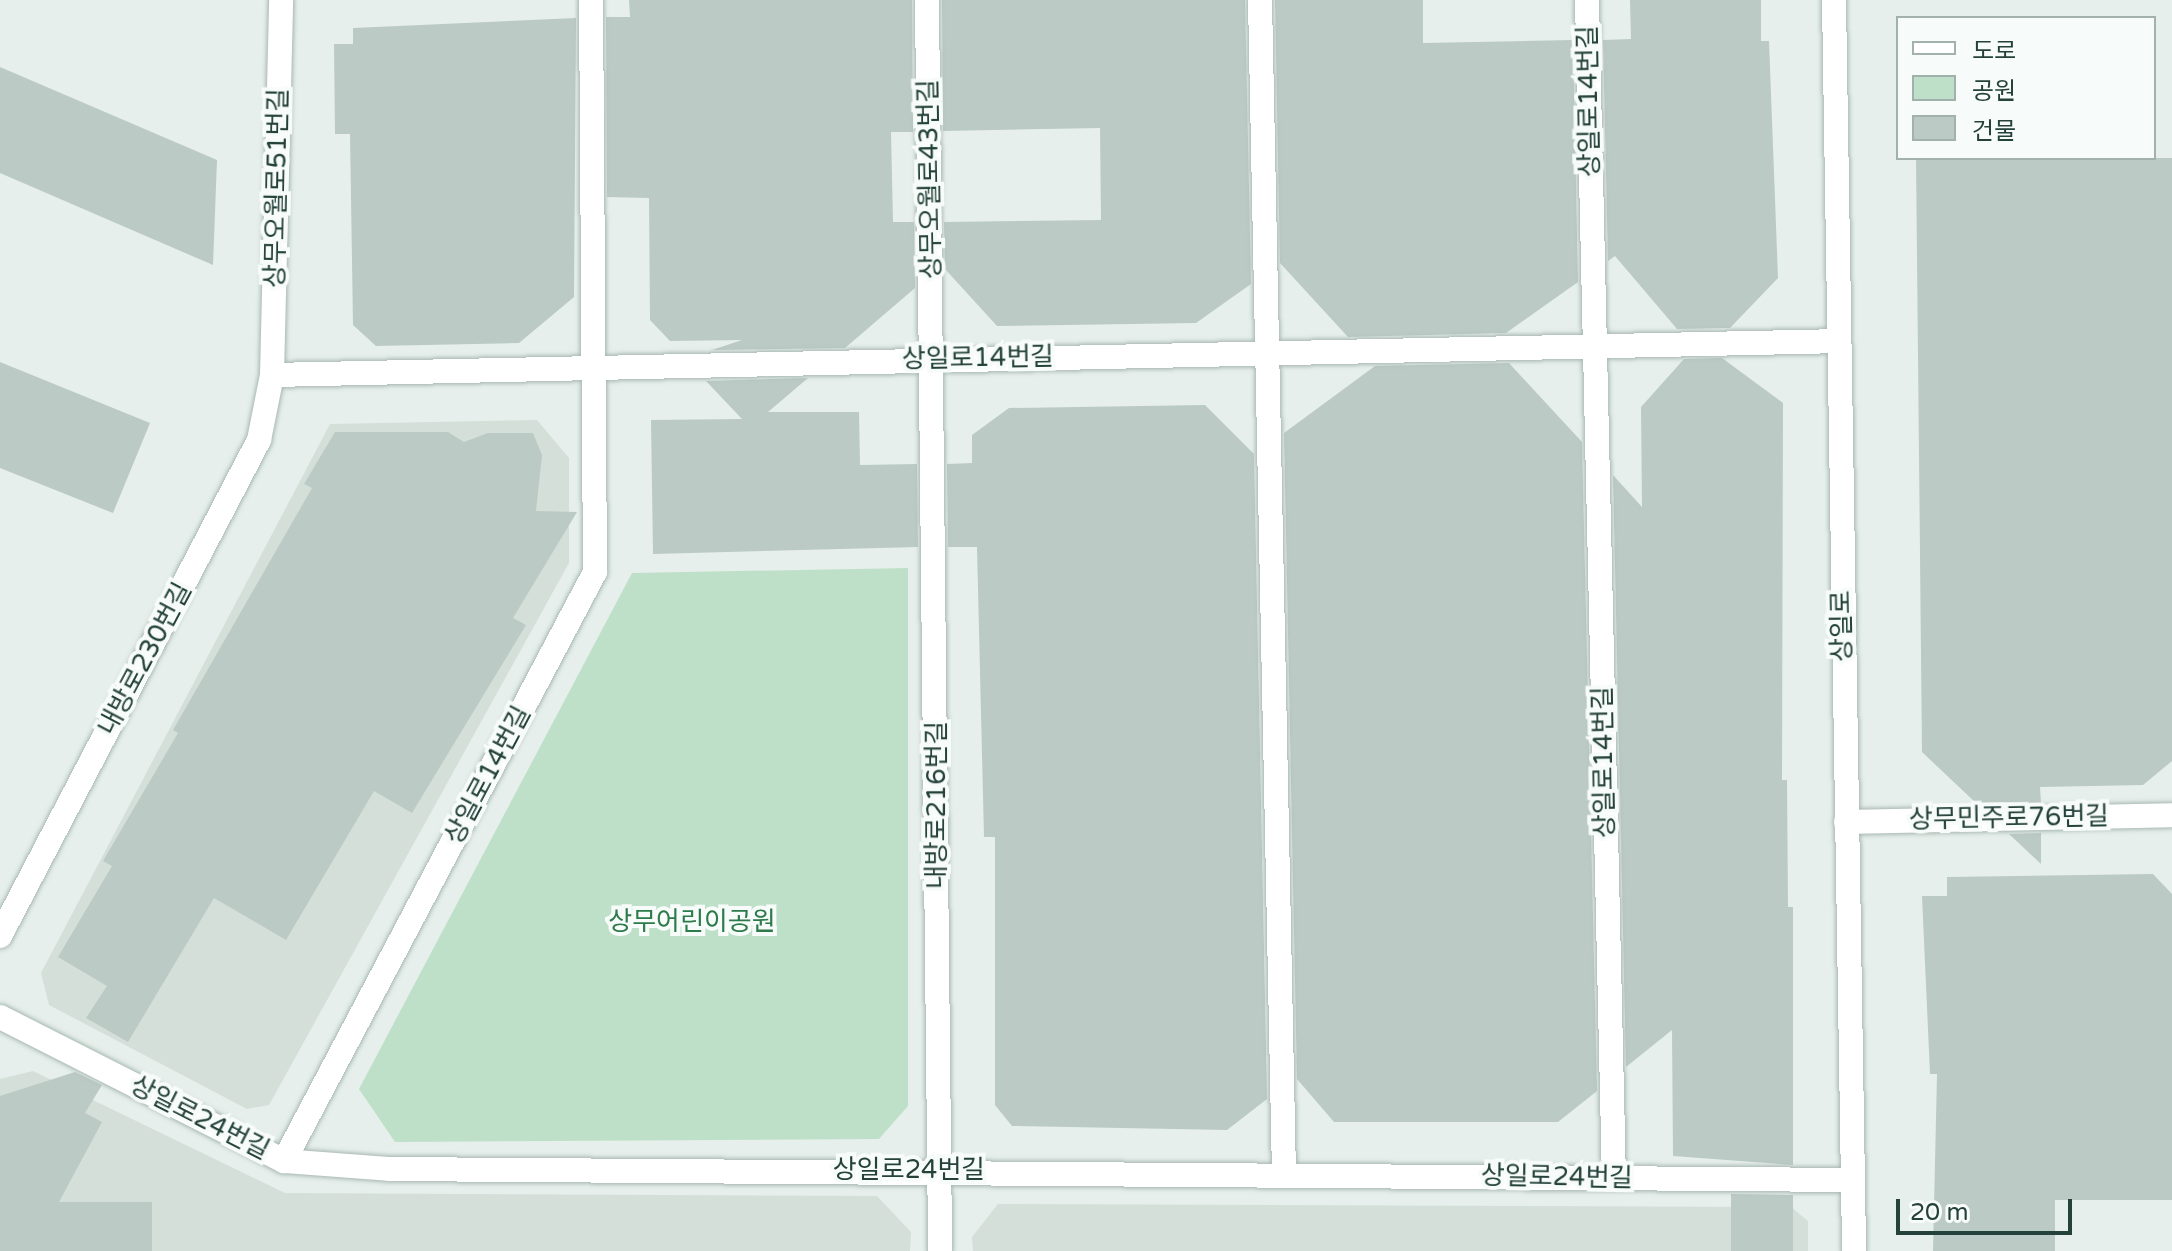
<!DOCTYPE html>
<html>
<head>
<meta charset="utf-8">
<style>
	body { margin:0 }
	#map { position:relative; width:2172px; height:1251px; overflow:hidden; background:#e6efeb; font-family:"Varela Round","Noto Sans KR",sans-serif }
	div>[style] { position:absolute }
	.built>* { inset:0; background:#d4dfda }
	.green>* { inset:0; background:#bfe0c8 }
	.building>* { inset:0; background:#bbcac4 }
	.roads { filter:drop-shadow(0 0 2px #a8b8b2) drop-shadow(0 0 2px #a8b8b2) }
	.minor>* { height:24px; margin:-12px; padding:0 12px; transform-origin:12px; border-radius:12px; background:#fff }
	span { translate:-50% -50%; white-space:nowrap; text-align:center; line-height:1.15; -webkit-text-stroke:8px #f7fbf9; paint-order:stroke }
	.street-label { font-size:26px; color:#24423a }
	.park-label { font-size:26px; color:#2d7a4b }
	.legend { position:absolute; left:1896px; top:16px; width:260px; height:144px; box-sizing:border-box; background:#f7fbf9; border:2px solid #a3b1ad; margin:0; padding:10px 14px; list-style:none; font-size:24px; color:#24423a }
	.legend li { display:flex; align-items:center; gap:16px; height:40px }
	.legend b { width:40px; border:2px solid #a3b1ad }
	.scale { position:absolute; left:1896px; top:1199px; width:176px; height:36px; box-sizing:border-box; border:4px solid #24423a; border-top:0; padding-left:10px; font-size:24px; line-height:28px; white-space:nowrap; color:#24423a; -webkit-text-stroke:6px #f7fbf9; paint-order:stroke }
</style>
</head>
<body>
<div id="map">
	<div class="built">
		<div style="clip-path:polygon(537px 420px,569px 458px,569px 563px,269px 1105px,247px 1109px,49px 1005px,41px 973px,330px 424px)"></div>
		<div style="clip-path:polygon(33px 1071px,285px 1193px,877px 1196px,911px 1232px,910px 1251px,0 1251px,0 1079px)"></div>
		<div style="clip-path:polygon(998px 1204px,1791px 1207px,1808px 1221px,1808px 1251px,973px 1251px,972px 1237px)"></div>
	</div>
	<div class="green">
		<div style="clip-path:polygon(908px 568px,908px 1106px,879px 1139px,395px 1142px,359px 1089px,632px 573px)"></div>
	</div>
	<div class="building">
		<div style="clip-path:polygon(629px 0,912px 0,913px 132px,891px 132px,893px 222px,914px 222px,915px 288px,845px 348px,712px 350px,742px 340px,670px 341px,650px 320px,649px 198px,607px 197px,606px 17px,630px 17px)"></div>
		<div style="clip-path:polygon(942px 0,1245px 0,1251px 284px,1196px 323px,997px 326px,945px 269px,944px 222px,1101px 220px,1100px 128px,943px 131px)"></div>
		<div style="clip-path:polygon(1275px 0,1423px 0,1423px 43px,1573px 40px,1578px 282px,1506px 333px,1348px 337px,1280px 263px)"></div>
		<div style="clip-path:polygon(1630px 0,1761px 0,1761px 41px,1769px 41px,1778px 278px,1730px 328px,1677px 329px,1615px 256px,1608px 261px,1603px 40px,1631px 39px)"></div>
		<div style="clip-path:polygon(576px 18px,574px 297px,519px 343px,376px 346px,353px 325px,350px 134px,335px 134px,334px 44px,353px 44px,353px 28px)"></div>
		<div style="clip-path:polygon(0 67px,217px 160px,213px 265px,0 173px)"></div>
		<div style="clip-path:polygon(1916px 158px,2172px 158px,2172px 761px,2143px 785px,2040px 787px,2041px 803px,1977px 804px,1922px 752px)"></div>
		<div style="clip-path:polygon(1722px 358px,1783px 403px,1782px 780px,1787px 780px,1788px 907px,1793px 907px,1793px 1165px,1673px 1156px,1672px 1030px,1626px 1067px,1613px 475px,1642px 507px,1641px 407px,1684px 359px)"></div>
		<div style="clip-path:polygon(0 362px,150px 423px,113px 513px,0 468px)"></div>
		<div style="clip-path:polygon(1509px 363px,1582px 442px,1597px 1091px,1558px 1122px,1334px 1122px,1297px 1079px,1284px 433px,1375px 366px)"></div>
		<div style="clip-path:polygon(808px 378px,768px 412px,859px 412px,860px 465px,917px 464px,918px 547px,653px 554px,651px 420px,742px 419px,706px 381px)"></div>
		<div style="clip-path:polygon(1205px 405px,1254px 454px,1267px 1099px,1227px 1130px,1012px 1126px,995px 1105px,995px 837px,984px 837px,977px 547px,948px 547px,947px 464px,972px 463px,972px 435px,1009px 408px)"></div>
		<div style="clip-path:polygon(335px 432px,448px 432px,464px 442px,488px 433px,533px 433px,542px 455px,536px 511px,577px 512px,513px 618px,526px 625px,412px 813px,374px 791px,286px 940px,214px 898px,128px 1042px,86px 1018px,107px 986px,58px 957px,112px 866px,103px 861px,178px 733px,173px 730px,312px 488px,304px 484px)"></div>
		<div style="clip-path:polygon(2041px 833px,2041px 864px,2009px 834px)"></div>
		<div style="clip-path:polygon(2153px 874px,2172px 894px,2172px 1200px,2055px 1200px,2055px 1251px,1933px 1251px,1937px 1074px,1930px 1074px,1922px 896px,1947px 896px,1947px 877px)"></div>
		<div style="clip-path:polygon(75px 1072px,102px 1085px,85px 1113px,102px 1122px,59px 1202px,152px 1202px,152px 1251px,0 1251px,0 1096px)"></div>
		<div style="clip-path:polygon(1731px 1194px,1793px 1195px,1793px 1251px,1731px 1251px)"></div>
	</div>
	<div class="roads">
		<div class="minor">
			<div style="left:927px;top:0;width:1251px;rotate:89.4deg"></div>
			<div style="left:1260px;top:0;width:1174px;rotate:88.83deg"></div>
			<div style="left:1587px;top:0;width:1178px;rotate:88.69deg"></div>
			<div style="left:1834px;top:0;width:1251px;rotate:89.08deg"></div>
			<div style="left:272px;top:375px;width:1565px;rotate:-1.24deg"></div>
			<div style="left:1846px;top:822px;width:326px;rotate:-1.2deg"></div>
			<div style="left:0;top:936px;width:560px;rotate:-62.43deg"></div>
			<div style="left:259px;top:440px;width:66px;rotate:-78.7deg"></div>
			<div style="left:272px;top:375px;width:375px;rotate:-88.6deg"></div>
			<div style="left:0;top:1017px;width:318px;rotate:26.9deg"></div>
			<div style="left:284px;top:1161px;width:106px;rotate:4.3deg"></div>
			<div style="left:390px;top:1169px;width:1463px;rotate:0.43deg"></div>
			<div style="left:284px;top:1161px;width:666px;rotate:-62.17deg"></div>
			<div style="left:595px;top:572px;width:572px;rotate:-90.4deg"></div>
		</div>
	</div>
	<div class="street-label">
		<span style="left:1589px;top:101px;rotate:-91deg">상일로14번길</span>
		<span style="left:930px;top:179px;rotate:-91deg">상무오월로43번길</span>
		<span style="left:277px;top:188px;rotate:-89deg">상무오월로51번길</span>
		<span style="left:978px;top:358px;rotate:-1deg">상일로14번길</span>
		<span style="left:1842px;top:626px;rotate:-91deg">상일로</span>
		<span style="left:145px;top:659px;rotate:-62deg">내방로230번길</span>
		<span style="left:1604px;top:762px;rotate:-91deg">상일로14번길</span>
		<span style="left:488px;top:775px;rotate:-62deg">상일로14번길</span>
		<span style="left:937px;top:805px;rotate:-90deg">내방로216번길</span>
		<span style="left:2009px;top:818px;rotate:-1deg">상무민주로76번길</span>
		<span style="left:200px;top:1118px;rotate:27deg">상일로24번길</span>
		<span style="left:909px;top:1170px">상일로24번길</span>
		<span style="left:1557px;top:1177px;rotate:1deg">상일로24번길</span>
	</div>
	<div class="park-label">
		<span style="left:692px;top:922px">상무어린이공원</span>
	</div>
	<ul class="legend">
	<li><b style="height:10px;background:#fff"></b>도로</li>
	<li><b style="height:22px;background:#bfe0c8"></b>공원</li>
	<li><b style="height:22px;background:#bbcac4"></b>건물</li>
	</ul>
	<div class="scale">20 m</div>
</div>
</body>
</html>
